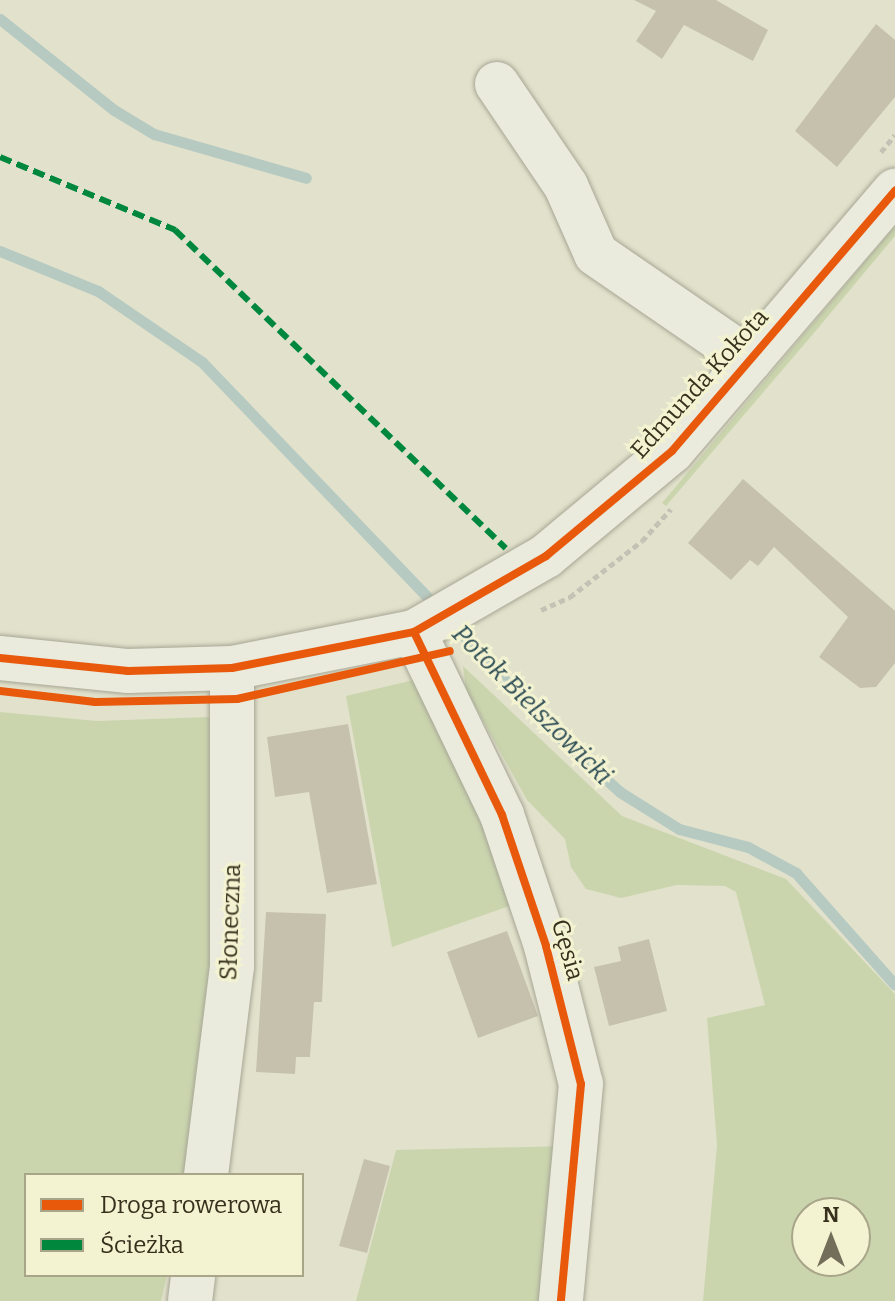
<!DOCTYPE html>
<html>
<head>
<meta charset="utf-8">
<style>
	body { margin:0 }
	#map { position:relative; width:895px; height:1301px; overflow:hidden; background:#e2e2cc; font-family:Bitter,serif }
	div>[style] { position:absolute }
	.green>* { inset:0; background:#cad5ae }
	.stream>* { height:11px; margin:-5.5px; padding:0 5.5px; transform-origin:5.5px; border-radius:5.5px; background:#b7cac2 }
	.building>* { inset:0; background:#c6c1ad }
	.path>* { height:5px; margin-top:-2.5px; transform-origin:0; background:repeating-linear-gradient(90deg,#c3c2b4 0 6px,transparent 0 10px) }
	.roads { filter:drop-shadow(0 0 2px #a7a695) drop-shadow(0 0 2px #a7a695) }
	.minor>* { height:44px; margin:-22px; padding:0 22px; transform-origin:22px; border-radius:22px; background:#eaeadd }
	.quiet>* { height:6px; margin-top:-3px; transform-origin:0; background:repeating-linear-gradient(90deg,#00873e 0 12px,transparent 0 18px) }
	.cycleway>* { height:8px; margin:-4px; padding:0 4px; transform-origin:4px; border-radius:4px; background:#e8590c }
	span { translate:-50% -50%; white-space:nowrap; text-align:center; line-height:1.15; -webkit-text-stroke:6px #f4f3d1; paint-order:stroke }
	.street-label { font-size:24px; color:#36301d }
	.water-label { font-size:26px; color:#2d4d55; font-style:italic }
	.legend { position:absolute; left:24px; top:1173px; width:280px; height:104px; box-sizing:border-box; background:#f4f3d1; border:2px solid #a8a589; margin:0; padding:10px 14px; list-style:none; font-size:24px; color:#36301d }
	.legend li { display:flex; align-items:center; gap:16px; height:40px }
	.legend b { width:40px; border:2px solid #a8a589 }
	.north { position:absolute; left:791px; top:1197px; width:80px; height:80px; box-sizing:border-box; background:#f4f3d1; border:2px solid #a8a589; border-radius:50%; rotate:0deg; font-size:22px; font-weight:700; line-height:32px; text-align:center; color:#36301d }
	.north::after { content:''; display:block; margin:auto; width:28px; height:36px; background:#726e5a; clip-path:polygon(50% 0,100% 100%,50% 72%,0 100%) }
</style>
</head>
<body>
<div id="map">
	<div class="green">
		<div style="clip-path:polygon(895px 226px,895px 236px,814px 333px,666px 506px,662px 503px)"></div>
		<div style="clip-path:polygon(evenodd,463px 666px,622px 816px,786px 879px,895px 994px,895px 1301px,703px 1301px,717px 1145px,707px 1018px,765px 1005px,736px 892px,725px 886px,677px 885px,621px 898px,586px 889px,571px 867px,565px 839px,527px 800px,466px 690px,463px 666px,807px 1213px,855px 1213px,855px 1261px,807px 1261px,807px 1213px)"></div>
		<div style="clip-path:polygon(422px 678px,515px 904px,392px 947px,346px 696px)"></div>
		<div style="clip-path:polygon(0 712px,97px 721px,208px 717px,221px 724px,222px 967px,191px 1175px,26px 1175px,26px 1275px,167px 1275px,161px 1301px,0 1301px)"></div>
		<div style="clip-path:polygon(568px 1146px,549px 1301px,356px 1301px,396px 1150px)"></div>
	</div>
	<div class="stream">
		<div style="left:0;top:19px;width:146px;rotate:38.6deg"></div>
		<div style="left:114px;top:110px;width:47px;rotate:31deg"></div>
		<div style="left:154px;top:134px;width:158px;rotate:16.1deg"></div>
		<div style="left:0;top:251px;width:106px;rotate:22.2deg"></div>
		<div style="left:98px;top:291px;width:126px;rotate:34.3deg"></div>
		<div style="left:202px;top:362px;width:341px;rotate:46.2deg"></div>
		<div style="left:450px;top:621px;width:149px;rotate:47.2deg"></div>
		<div style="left:551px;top:730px;width:93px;rotate:41.9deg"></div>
		<div style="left:620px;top:792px;width:70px;rotate:32.1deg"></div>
		<div style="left:679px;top:829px;width:71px;rotate:14.6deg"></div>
		<div style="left:748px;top:847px;width:55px;rotate:28.4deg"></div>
		<div style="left:796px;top:873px;width:149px;rotate:48.5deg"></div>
	</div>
	<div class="building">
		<div style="clip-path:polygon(634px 0,716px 0,768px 30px,753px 61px,684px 25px,662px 59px,636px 41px,656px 11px)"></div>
		<div style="clip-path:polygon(876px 24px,895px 40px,895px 97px,837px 167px,795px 131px)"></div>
		<div style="clip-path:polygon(743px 479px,895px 611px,895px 663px,876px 687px,860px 688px,819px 657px,848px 617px,774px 547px,758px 566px,750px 560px,731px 580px,688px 543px)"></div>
		<div style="clip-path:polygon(348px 724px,377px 884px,327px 893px,309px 792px,275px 797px,267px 737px)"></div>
		<div style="clip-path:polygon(266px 912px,326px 914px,322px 1002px,314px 1002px,310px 1057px,296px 1057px,295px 1074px,256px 1072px)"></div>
		<div style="clip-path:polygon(507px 931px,538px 1016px,478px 1038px,447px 952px)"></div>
		<div style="clip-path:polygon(649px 939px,667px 1011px,609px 1026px,594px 967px,621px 961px,618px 947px)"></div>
		<div style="clip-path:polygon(364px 1159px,390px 1166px,367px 1253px,339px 1246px)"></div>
	</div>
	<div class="path">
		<div style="left:881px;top:152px;width:22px;rotate:-51deg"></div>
		<div style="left:541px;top:610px;width:32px;rotate:-24deg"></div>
		<div style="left:570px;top:597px;width:91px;rotate:-37.9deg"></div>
		<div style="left:642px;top:541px;width:43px;rotate:-47.8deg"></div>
	</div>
	<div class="roads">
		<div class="minor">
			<div style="left:497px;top:84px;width:123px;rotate:55.9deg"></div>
			<div style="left:566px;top:186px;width:74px;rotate:66.2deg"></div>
			<div style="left:596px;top:254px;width:187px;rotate:34.5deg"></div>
			<div style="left:414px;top:632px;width:203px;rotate:64.3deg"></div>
			<div style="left:502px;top:815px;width:138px;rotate:71.4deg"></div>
			<div style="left:546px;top:946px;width:142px;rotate:75.8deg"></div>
			<div style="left:581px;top:1084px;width:218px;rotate:95.3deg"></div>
			<div style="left:0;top:658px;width:129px;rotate:5.8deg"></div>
			<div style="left:128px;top:671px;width:104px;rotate:-1.7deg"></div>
			<div style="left:232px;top:668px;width:186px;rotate:-11.2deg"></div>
			<div style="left:414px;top:632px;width:152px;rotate:-29.9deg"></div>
			<div style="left:546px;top:556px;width:164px;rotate:-39.8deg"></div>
			<div style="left:672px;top:451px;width:343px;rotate:-49.4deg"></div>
			<div style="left:206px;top:1175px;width:210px;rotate:-82.9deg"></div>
			<div style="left:232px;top:967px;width:299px;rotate:-90deg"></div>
			<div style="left:190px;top:1301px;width:26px;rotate:-83deg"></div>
		</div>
	</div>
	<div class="quiet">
		<div style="left:0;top:157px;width:190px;rotate:22.6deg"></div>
		<div style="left:175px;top:230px;width:459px;rotate:43.9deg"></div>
	</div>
	<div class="cycleway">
		<div style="left:414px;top:632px;width:203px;rotate:64.3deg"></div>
		<div style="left:502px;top:815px;width:138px;rotate:71.4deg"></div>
		<div style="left:546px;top:946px;width:142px;rotate:75.8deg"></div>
		<div style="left:581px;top:1084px;width:218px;rotate:95.3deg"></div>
		<div style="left:0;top:658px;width:129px;rotate:5.8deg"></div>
		<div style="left:128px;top:671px;width:104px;rotate:-1.7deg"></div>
		<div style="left:232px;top:668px;width:186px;rotate:-11.2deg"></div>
		<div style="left:414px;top:632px;width:152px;rotate:-29.9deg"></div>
		<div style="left:546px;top:556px;width:164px;rotate:-39.8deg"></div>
		<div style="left:672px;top:451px;width:343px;rotate:-49.4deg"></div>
		<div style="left:0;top:691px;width:96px;rotate:6.6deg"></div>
		<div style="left:95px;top:702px;width:142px;rotate:-1.2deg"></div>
		<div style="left:237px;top:699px;width:218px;rotate:-12.7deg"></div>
	</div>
	<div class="street-label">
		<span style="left:700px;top:384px;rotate:-48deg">Edmunda Kokota</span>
		<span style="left:231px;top:922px;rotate:-88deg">Słoneczna</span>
		<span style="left:567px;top:950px;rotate:74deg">Gęsia</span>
	</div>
	<div class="water-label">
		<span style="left:532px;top:705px;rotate:45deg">Potok Bielszowicki</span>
	</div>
	<ul class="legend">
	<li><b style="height:10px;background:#e8590c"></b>Droga rowerowa</li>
	<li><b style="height:10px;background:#00873e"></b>Ścieżka</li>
	</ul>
	<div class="north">N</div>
</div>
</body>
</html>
